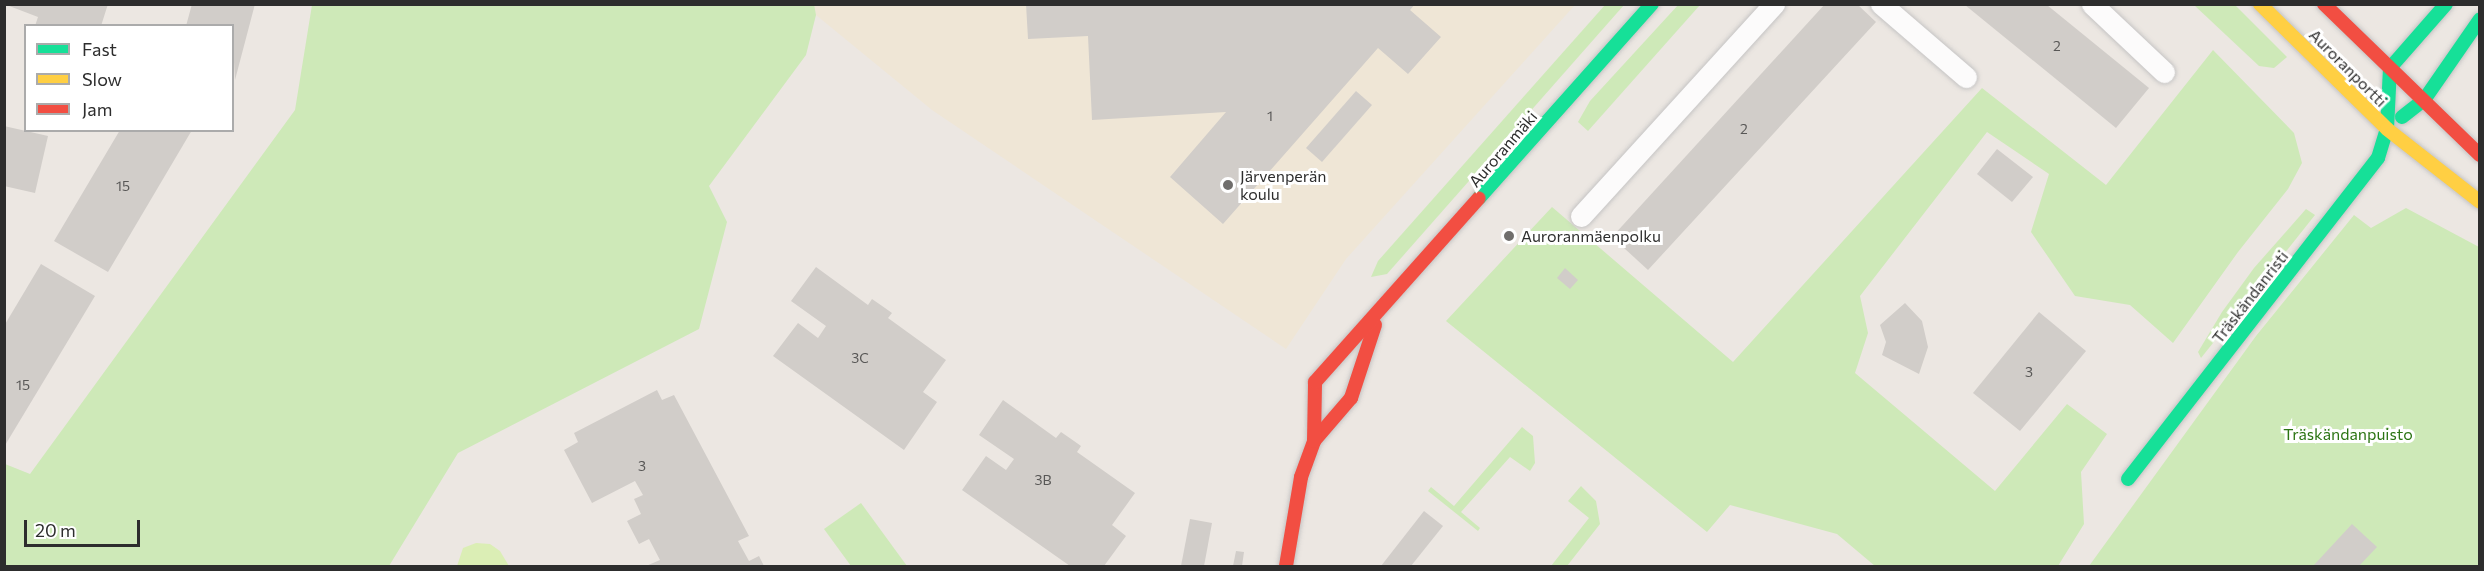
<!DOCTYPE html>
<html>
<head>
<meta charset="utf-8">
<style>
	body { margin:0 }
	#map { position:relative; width:2484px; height:571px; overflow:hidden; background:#ece7e2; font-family:Commissioner,sans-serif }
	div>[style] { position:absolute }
	.education>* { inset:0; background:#efe6d6 }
	.green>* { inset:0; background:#cee9b8 }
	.pitch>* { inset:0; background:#dbeeb5 }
	.building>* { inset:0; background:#d1cdc9 }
	.roads { filter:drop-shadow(0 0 2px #c5c4c4) drop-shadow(0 0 2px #c5c4c4) }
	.lane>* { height:21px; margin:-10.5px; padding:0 10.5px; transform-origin:10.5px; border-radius:10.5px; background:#fcfbfb }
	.fast>* { height:14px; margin:-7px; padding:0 7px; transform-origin:7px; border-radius:7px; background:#16e098 }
	.slow>* { height:14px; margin:-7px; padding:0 7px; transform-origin:7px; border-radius:7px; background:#ffcf43 }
	.jam>* { height:14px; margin:-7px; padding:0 7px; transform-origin:7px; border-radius:7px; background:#f24e42 }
	.dots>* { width:16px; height:16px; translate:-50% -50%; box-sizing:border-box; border:3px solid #fff; border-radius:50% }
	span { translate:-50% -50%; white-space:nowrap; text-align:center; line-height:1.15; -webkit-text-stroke:6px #fff; paint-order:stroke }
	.number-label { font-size:14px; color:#585756 }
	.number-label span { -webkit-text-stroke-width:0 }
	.street-label { font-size:16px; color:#2d2d2d }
	.poi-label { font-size:16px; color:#2d2d2d }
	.left { translate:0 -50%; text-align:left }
	.park-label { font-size:16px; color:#2b7413 }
	.frame { position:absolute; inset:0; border:6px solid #2d2d2d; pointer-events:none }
	.legend { position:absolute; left:24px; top:24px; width:210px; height:108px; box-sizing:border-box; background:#fff; border:2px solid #ababab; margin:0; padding:8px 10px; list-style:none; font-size:18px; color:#2d2d2d }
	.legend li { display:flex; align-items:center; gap:12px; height:30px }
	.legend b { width:30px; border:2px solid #ababab }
	.scale { position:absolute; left:24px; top:520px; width:116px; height:27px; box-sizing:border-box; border:3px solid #2d2d2d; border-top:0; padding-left:8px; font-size:18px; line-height:21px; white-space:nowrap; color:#2d2d2d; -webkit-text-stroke:4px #fff; paint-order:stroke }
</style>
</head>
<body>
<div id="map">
	<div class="education">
		<div style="clip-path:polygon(814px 5px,1575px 5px,1346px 259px,1286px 349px,932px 110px,816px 15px)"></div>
	</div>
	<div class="green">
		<div style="clip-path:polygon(1679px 4px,1700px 5px,1588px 131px,1578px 122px,1590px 101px)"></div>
		<div style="clip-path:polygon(312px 5px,814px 4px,816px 15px,806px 55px,709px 186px,727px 222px,699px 329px,458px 453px,389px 566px,5px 566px,5px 464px,30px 474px,295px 110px)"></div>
		<div style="clip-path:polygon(1605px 5px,1624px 5px,1387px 274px,1371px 277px,1378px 261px)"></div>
		<div style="clip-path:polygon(2194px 5px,2235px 5px,2287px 57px,2274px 68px,2259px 66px)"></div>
		<div style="clip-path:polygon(2213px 50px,2294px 133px,2302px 163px,2288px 189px,2238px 252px,2173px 343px,2130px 305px,2075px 296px,2031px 232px,2049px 174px,1987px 132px,1860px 296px,1868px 333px,1855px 373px,1995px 491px,2067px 404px,2107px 434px,2081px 472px,2084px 524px,2058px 566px,1875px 566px,1837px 534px,1730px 505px,1707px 532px,1446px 321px,1552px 207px,1733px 362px,1982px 88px,2106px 185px)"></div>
		<div style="clip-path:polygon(2406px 208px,2479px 247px,2479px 566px,2089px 566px,2256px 336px,2354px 215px,2371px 228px)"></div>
		<div style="clip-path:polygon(2306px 209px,2315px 215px,2201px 358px,2198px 352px,2222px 312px,2254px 268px)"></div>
		<div style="clip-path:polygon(1522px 427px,1533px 436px,1535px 463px,1530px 471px,1510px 457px,1461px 512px,1480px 528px,1478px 531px,1428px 491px,1431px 487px,1454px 506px)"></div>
		<div style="clip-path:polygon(1581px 486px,1596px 501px,1600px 524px,1567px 566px,1551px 566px,1589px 518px,1568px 501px)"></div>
		<div style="clip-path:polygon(861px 503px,907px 566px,851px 566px,824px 529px)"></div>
	</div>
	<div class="pitch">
		<div style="clip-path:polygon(476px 543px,490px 544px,500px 551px,509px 566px,457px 566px,463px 548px)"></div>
	</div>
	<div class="building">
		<div style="clip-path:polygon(4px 4px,108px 4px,101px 26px,35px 26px,38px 17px)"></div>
		<div style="clip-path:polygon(192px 4px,255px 4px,235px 80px,232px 26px,186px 26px)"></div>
		<div style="clip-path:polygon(1026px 4px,1415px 4px,1410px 10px,1441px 37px,1408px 74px,1378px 48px,1223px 224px,1170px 177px,1226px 112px,1092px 120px,1088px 36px,1028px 39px)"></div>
		<div style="clip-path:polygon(1825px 4px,1857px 4px,1876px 22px,1648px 270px,1612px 237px)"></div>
		<div style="clip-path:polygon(1965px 5px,2047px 5px,2149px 88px,2116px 128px)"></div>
		<div style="clip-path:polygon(1356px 91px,1372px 105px,1322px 162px,1306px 148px)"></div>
		<div style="clip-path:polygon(4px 126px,48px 136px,35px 193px,4px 186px)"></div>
		<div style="clip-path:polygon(120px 130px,192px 130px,108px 272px,54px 241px)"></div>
		<div style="clip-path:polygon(1997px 149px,2033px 177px,2012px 202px,1977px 174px)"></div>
		<div style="clip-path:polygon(41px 264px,95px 296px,4px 447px,4px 326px)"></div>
		<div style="clip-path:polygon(816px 267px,868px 305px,872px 299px,885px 308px,892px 313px,888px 318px,946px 360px,923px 392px,937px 402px,904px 450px,773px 356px,798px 323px,818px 338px,826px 326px,791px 301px)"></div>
		<div style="clip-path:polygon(1565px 268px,1578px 280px,1570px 289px,1557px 278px)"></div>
		<div style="clip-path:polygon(1905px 303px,1922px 321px,1928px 347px,1919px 374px,1882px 355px,1886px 342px,1880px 325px)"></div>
		<div style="clip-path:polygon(2039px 312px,2086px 351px,2020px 431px,1973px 393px)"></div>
		<div style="clip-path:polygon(657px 390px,662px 400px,674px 395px,749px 536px,738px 541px,749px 561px,759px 556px,764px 566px,646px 566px,660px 560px,649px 539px,639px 544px,627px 521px,641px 514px,634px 499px,643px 495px,635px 481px,592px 503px,564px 450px,578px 442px,574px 433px)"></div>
		<div style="clip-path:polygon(1003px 400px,1056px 438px,1061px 432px,1074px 441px,1081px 446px,1077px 452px,1135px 493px,1112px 525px,1126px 536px,1104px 566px,1070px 566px,962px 490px,986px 456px,1006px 470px,1014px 459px,979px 435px)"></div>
		<div style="clip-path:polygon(1424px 511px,1443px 526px,1411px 566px,1381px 566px)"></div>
		<div style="clip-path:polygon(1190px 519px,1212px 523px,1204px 566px,1181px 566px)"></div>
		<div style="clip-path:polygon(2352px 524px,2377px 547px,2359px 566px,2313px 566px)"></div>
		<div style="clip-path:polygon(1236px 551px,1244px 552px,1242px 566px,1233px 566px)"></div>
	</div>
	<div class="roads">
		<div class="lane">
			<div style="left:1881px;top:4px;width:112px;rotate:40.7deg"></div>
			<div style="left:2092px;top:4px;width:99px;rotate:43.4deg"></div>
			<div style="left:1581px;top:216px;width:287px;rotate:-47.7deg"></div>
		</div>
		<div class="fast">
			<div style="left:2402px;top:117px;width:28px;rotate:-38deg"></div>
			<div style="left:2424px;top:100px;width:98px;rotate:-55.3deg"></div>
			<div style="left:1479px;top:198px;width:260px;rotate:-48.3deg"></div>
			<div style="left:2128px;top:479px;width:407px;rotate:-52.1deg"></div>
			<div style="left:2378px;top:158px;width:30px;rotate:-73deg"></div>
			<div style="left:2387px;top:129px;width:61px;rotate:-87.2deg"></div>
			<div style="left:2390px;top:68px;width:85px;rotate:-48.8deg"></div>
		</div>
		<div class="slow">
			<div style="left:2260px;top:4px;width:178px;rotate:44.5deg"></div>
			<div style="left:2387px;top:129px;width:118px;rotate:38.1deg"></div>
		</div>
		<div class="jam">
			<div style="left:2324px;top:4px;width:217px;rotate:44.1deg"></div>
			<div style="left:1314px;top:441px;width:57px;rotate:-49.3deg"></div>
			<div style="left:1351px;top:398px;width:77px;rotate:-71.8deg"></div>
			<div style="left:1286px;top:566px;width:90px;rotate:-80.4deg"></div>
			<div style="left:1301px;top:477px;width:38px;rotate:-70deg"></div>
			<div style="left:1314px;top:441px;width:59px;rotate:-89deg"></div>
			<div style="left:1315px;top:382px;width:246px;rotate:-48.3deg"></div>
		</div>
	</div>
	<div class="dots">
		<div style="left:1228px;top:185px;background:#706e6c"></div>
		<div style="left:1509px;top:236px;background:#706e6c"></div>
	</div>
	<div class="number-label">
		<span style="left:2057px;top:46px">2</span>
		<span style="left:1270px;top:116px">1</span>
		<span style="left:1744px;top:129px">2</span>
		<span style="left:123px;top:186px">15</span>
		<span style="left:860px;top:358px">3C</span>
		<span style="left:2029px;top:372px">3</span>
		<span style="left:23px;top:385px">15</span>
		<span style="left:642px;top:466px">3</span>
		<span style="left:1043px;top:480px">3B</span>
	</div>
	<div class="street-label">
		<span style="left:2348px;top:68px;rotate:45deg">Auroranportti</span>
		<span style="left:1503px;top:149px;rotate:-49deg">Auroranmäki</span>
		<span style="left:2250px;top:297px;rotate:-52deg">Träskändanristi</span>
	</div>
	<div class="poi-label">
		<span class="left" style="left:1240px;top:185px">Järvenperän<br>koulu</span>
		<span class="left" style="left:1521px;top:236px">Auroranmäenpolku</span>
	</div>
	<div class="park-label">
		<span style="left:2348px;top:434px">Träskändanpuisto</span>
	</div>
	<div class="frame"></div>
	<ul class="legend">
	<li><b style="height:8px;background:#16e098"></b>Fast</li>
	<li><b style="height:8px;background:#ffcf43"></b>Slow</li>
	<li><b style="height:8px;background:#f24e42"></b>Jam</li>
	</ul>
	<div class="scale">20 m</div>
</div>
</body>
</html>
